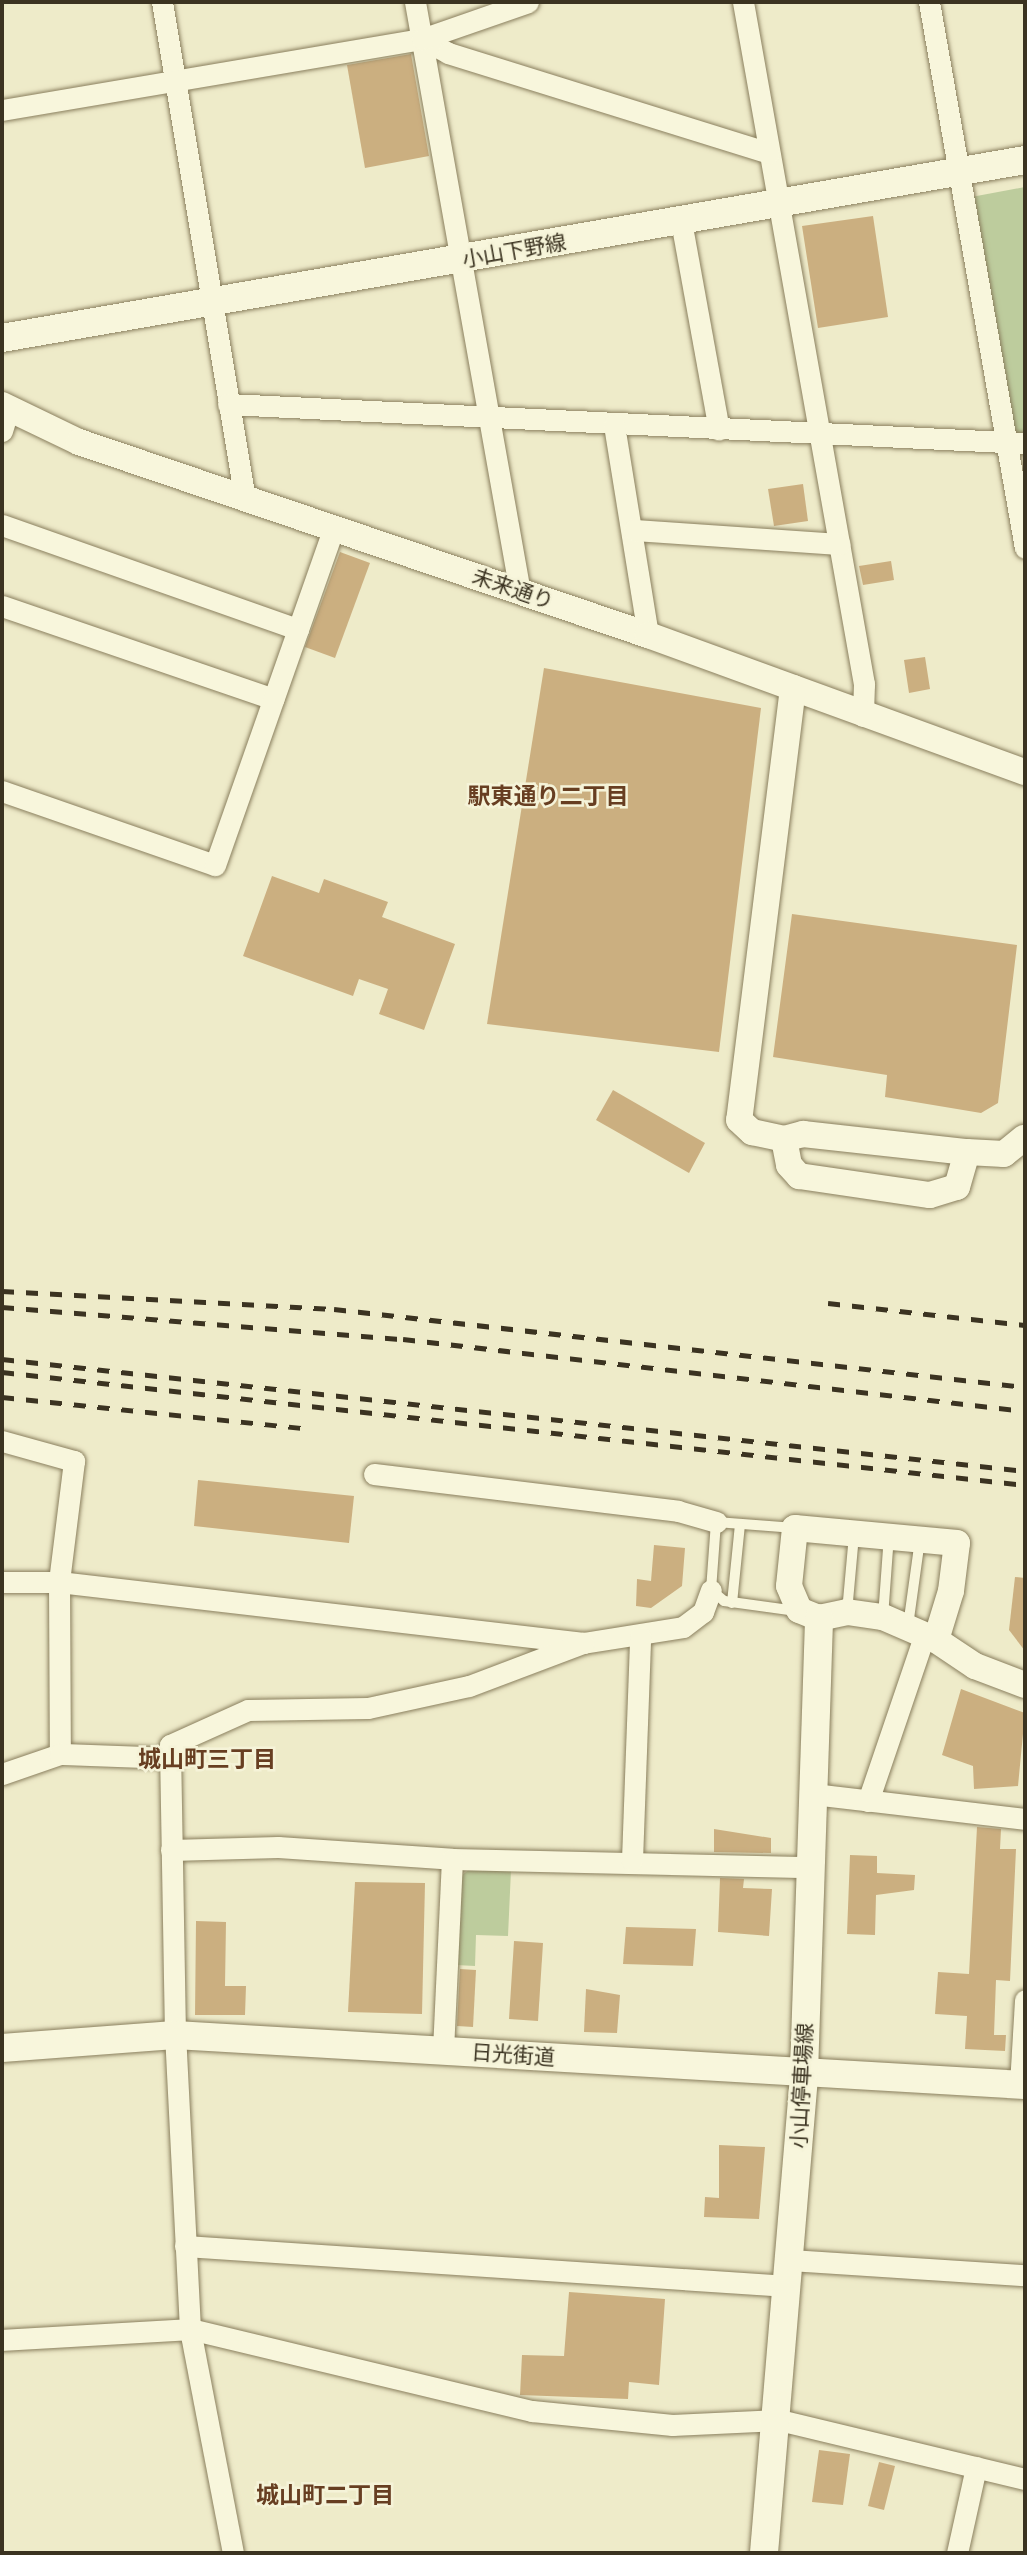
<!DOCTYPE html>
<html>
<head>
<meta charset="utf-8">
<style>
	body { margin:0 }
	#map { position:relative; width:1027px; height:2555px; overflow:hidden; background:#eeebc9; font-family:"Source Serif 4","Noto Sans JP",serif }
	div>[style] { position:absolute }
	.green>* { inset:0; background:#bdcc9d }
	.building>* { inset:0; background:#cbaf80 }
	.roads { filter:drop-shadow(0 0 2px #8a7f5e) drop-shadow(0 0 2px #8a7f5e) }
	.service>* { height:10px; margin:-5px; padding:0 5px; transform-origin:5px; border-radius:5px; background:#f8f6dc }
	.minor>* { height:21px; margin:-10.5px; padding:0 10.5px; transform-origin:10.5px; border-radius:10.5px; background:#f8f6dc }
	.tertiary>* { height:26px; margin:-13px; padding:0 13px; transform-origin:13px; border-radius:13px; background:#f8f6dc }
	.secondary>* { height:28px; margin:-14px; padding:0 14px; transform-origin:14px; border-radius:14px; background:#f8f6dc }
	.rail>* { height:5px; margin-top:-2.5px; transform-origin:0; background:repeating-linear-gradient(90deg,#3b3321 0 12px,transparent 0 24px) }
	span { translate:-50% -50%; white-space:nowrap; text-align:center; line-height:1.15; -webkit-text-stroke:5px #f5f3d8; paint-order:stroke }
	.street-label { font-size:21px; color:#3b3321 }
	.neighbourhood-label { font-size:23px; color:#673e21; font-weight:700 }
	.frame { position:absolute; inset:0; border:4px solid #3b3321; pointer-events:none }
</style>
</head>
<body>
<div id="map">
	<div class="green">
		<div style="clip-path:polygon(1025px 187px,1025px 435px,1012px 434px,966px 198px)"></div>
		<div style="clip-path:polygon(470px 1869px,511px 1870px,508px 1936px,476px 1935px,475px 1966px,456px 1965px,458px 1878px)"></div>
	</div>
	<div class="building">
		<div style="clip-path:polygon(411px 54px,429px 156px,365px 168px,347px 65px)"></div>
		<div style="clip-path:polygon(873px 216px,888px 317px,818px 328px,802px 226px)"></div>
		<div style="clip-path:polygon(803px 484px,808px 521px,774px 526px,768px 489px)"></div>
		<div style="clip-path:polygon(340px 552px,370px 563px,335px 658px,305px 647px)"></div>
		<div style="clip-path:polygon(891px 561px,894px 580px,863px 585px,859px 566px)"></div>
		<div style="clip-path:polygon(925px 657px,930px 689px,909px 693px,904px 660px)"></div>
		<div style="clip-path:polygon(544px 668px,761px 708px,719px 1052px,487px 1024px)"></div>
		<div style="clip-path:polygon(272px 876px,319px 893px,324px 879px,388px 902px,382px 917px,455px 944px,424px 1030px,379px 1014px,388px 989px,359px 979px,353px 996px,243px 956px)"></div>
		<div style="clip-path:polygon(792px 914px,1017px 945px,998px 1103px,981px 1113px,885px 1097px,887px 1075px,773px 1057px)"></div>
		<div style="clip-path:polygon(613px 1090px,705px 1143px,689px 1173px,596px 1120px)"></div>
		<div style="clip-path:polygon(198px 1480px,354px 1496px,349px 1543px,194px 1526px)"></div>
		<div style="clip-path:polygon(654px 1545px,685px 1548px,682px 1586px,651px 1608px,636px 1606px,637px 1579px,651px 1581px)"></div>
		<div style="clip-path:polygon(1015px 1577px,1025px 1578px,1025px 1651px,1009px 1630px)"></div>
		<div style="clip-path:polygon(961px 1689px,1025px 1713px,1018px 1786px,974px 1789px,973px 1766px,942px 1755px)"></div>
		<div style="clip-path:polygon(977px 1827px,1001px 1829px,1000px 1849px,1016px 1849px,1010px 1981px,996px 1980px,994px 2035px,1006px 2035px,1005px 2051px,965px 2049px,967px 2016px,935px 2014px,938px 1972px,969px 1974px)"></div>
		<div style="clip-path:polygon(714px 1829px,771px 1838px,771px 1853px,714px 1852px)"></div>
		<div style="clip-path:polygon(850px 1855px,877px 1856px,877px 1873px,915px 1875px,914px 1890px,876px 1895px,875px 1935px,847px 1934px)"></div>
		<div style="clip-path:polygon(720px 1878px,744px 1879px,743px 1888px,772px 1889px,769px 1936px,718px 1932px)"></div>
		<div style="clip-path:polygon(355px 1882px,425px 1883px,422px 2014px,348px 2012px)"></div>
		<div style="clip-path:polygon(196px 1921px,226px 1922px,225px 1986px,246px 1986px,245px 2015px,195px 2015px)"></div>
		<div style="clip-path:polygon(626px 1927px,696px 1929px,693px 1966px,623px 1964px)"></div>
		<div style="clip-path:polygon(514px 1941px,543px 1943px,538px 2021px,509px 2019px)"></div>
		<div style="clip-path:polygon(460px 1969px,476px 1970px,473px 2027px,457px 2026px)"></div>
		<div style="clip-path:polygon(586px 1989px,620px 1995px,617px 2033px,584px 2032px)"></div>
		<div style="clip-path:polygon(719px 2145px,765px 2147px,759px 2219px,704px 2217px,705px 2197px,719px 2198px)"></div>
		<div style="clip-path:polygon(569px 2292px,665px 2299px,659px 2385px,629px 2382px,628px 2399px,520px 2395px,522px 2355px,564px 2356px)"></div>
		<div style="clip-path:polygon(819px 2450px,850px 2454px,843px 2505px,812px 2502px)"></div>
		<div style="clip-path:polygon(879px 2462px,895px 2466px,884px 2510px,868px 2506px)"></div>
	</div>
	<div class="roads">
		<div class="service">
			<div style="left:795px;top:1528px;width:79px;rotate:-175.7deg"></div>
			<div style="left:716px;top:1522px;width:68px;rotate:94.2deg"></div>
			<div style="left:711px;top:1590px;width:17px;rotate:40deg"></div>
			<div style="left:724px;top:1601px;width:73px;rotate:7.9deg"></div>
			<div style="left:732px;top:1603px;width:79px;rotate:-84.2deg"></div>
			<div style="left:847px;top:1612px;width:77px;rotate:-84.8deg"></div>
			<div style="left:883px;top:1617px;width:81px;rotate:-85.8deg"></div>
			<div style="left:908px;top:1626px;width:88px;rotate:-82.1deg"></div>
		</div>
		<div class="minor">
			<div style="left:162px;top:2px;width:504px;rotate:80.52deg"></div>
			<div style="left:415px;top:2px;width:599px;rotate:79.91deg"></div>
			<div style="left:743px;top:2px;width:693px;rotate:79.94deg"></div>
			<div style="left:864px;top:684px;width:32px;rotate:92deg"></div>
			<div style="left:929px;top:2px;width:554px;rotate:80.03deg"></div>
			<div style="left:422px;top:39px;width:30px;rotate:28deg"></div>
			<div style="left:448px;top:53px;width:336px;rotate:17.3deg"></div>
			<div style="left:2px;top:110px;width:426px;rotate:-9.6deg"></div>
			<div style="left:422px;top:39px;width:112px;rotate:-19.2deg"></div>
			<div style="left:681px;top:221px;width:212px;rotate:79.7deg"></div>
			<div style="left:228px;top:404px;width:798px;rotate:2.8deg"></div>
			<div style="left:2px;top:410px;width:6px;rotate:9deg"></div>
			<div style="left:8px;top:411px;width:21px;rotate:107deg"></div>
			<div style="left:614px;top:425px;width:213px;rotate:80.8deg"></div>
			<div style="left:2px;top:525px;width:314px;rotate:19.4deg"></div>
			<div style="left:634px;top:530px;width:206px;rotate:3.9deg"></div>
			<div style="left:2px;top:606px;width:287px;rotate:18.9deg"></div>
			<div style="left:2px;top:791px;width:225px;rotate:19.2deg"></div>
			<div style="left:215px;top:865px;width:356px;rotate:-70.6deg"></div>
			<div style="left:2px;top:1441px;width:75px;rotate:15.5deg"></div>
			<div style="left:74px;top:1461px;width:122px;rotate:97.1deg"></div>
			<div style="left:59px;top:1582px;width:172px;rotate:89.7deg"></div>
			<div style="left:374px;top:1474px;width:306px;rotate:6.9deg"></div>
			<div style="left:678px;top:1511px;width:40px;rotate:16deg"></div>
			<div style="left:2px;top:1582px;width:57px"></div>
			<div style="left:59px;top:1582px;width:528px;rotate:6.64deg"></div>
			<div style="left:583px;top:1643px;width:101px;rotate:-9.1deg"></div>
			<div style="left:683px;top:1627px;width:25px;rotate:-37deg"></div>
			<div style="left:703px;top:1612px;width:23px;rotate:-70deg"></div>
			<div style="left:2px;top:1774px;width:61px;rotate:-19deg"></div>
			<div style="left:60px;top:1754px;width:108px;rotate:2.1deg"></div>
			<div style="left:813px;top:1794px;width:213px;rotate:6.7deg"></div>
			<div style="left:868px;top:1801px;width:176px;rotate:-71.2deg"></div>
			<div style="left:171px;top:1850px;width:107px;rotate:-1.6deg"></div>
			<div style="left:278px;top:1847px;width:174px;rotate:3.9deg"></div>
			<div style="left:452px;top:1859px;width:359px;rotate:1.3deg"></div>
			<div style="left:632px;top:1860px;width:223px;rotate:-87.9deg"></div>
			<div style="left:443px;top:2050px;width:191px;rotate:-87.3deg"></div>
			<div style="left:1020px;top:2085px;width:85px;rotate:-86.6deg"></div>
			<div style="left:185px;top:2246px;width:604px;rotate:3.8deg"></div>
			<div style="left:790px;top:2260px;width:235px;rotate:3.7deg"></div>
			<div style="left:2px;top:2340px;width:188px;rotate:-3.3deg"></div>
			<div style="left:190px;top:2329px;width:352px;rotate:13.5deg"></div>
			<div style="left:532px;top:2411px;width:141px;rotate:5.7deg"></div>
			<div style="left:672px;top:2425px;width:107px;rotate:-2.7deg"></div>
			<div style="left:779px;top:2420px;width:253px;rotate:13.5deg"></div>
			<div style="left:233px;top:2553px;width:228px;rotate:-100.9deg"></div>
			<div style="left:190px;top:2329px;width:294px;rotate:-92.9deg"></div>
			<div style="left:175px;top:2035px;width:290px;rotate:-91deg"></div>
			<div style="left:170px;top:1745px;width:85px;rotate:-24.2deg"></div>
			<div style="left:248px;top:1710px;width:120px;rotate:-1deg"></div>
			<div style="left:368px;top:1708px;width:103px;rotate:-12.3deg"></div>
			<div style="left:469px;top:1686px;width:122px;rotate:-20.7deg"></div>
			<div style="left:957px;top:2553px;width:88px;rotate:-77.5deg"></div>
		</div>
		<div class="tertiary">
			<div style="left:2px;top:405px;width:85px;rotate:25.7deg"></div>
			<div style="left:79px;top:442px;width:601px;rotate:18.74deg"></div>
			<div style="left:648px;top:635px;width:401px;rotate:20deg"></div>
			<div style="left:793px;top:688px;width:435px;rotate:97.1deg"></div>
			<div style="left:739px;top:1120px;width:18px;rotate:43deg"></div>
			<div style="left:752px;top:1132px;width:33px;rotate:12deg"></div>
			<div style="left:784px;top:1139px;width:20px;rotate:-15deg"></div>
			<div style="left:803px;top:1134px;width:165px;rotate:6.3deg"></div>
			<div style="left:967px;top:1152px;width:37px;rotate:3deg"></div>
			<div style="left:1004px;top:1154px;width:26px;rotate:-39deg"></div>
			<div style="left:784px;top:1139px;width:26px;rotate:79deg"></div>
			<div style="left:789px;top:1165px;width:15px;rotate:48deg"></div>
			<div style="left:799px;top:1176px;width:132px;rotate:8.3deg"></div>
			<div style="left:930px;top:1195px;width:28px;rotate:-17deg"></div>
			<div style="left:957px;top:1187px;width:36px;rotate:-74deg"></div>
			<div style="left:936px;top:1640px;width:51px;rotate:-73deg"></div>
			<div style="left:951px;top:1591px;width:48px;rotate:-82.9deg"></div>
			<div style="left:957px;top:1543px;width:163px;rotate:-174.7deg"></div>
			<div style="left:795px;top:1528px;width:58px;rotate:95.9deg"></div>
			<div style="left:789px;top:1586px;width:26px;rotate:67deg"></div>
			<div style="left:799px;top:1610px;width:22px;rotate:22deg"></div>
			<div style="left:819px;top:1618px;width:29px;rotate:-12deg"></div>
			<div style="left:847px;top:1612px;width:36px;rotate:8deg"></div>
			<div style="left:883px;top:1617px;width:58px;rotate:23.5deg"></div>
			<div style="left:936px;top:1640px;width:47px;rotate:33.7deg"></div>
			<div style="left:975px;top:1666px;width:53px;rotate:20.8deg"></div>
		</div>
		<div class="secondary">
			<div style="left:2px;top:338px;width:1038px;rotate:-9.87deg"></div>
			<div style="left:2px;top:2048px;width:173px;rotate:-4.3deg"></div>
			<div style="left:175px;top:2035px;width:851px;rotate:3.37deg"></div>
			<div style="left:764px;top:2553px;width:482px;rotate:-85.2deg"></div>
			<div style="left:804px;top:2073px;width:455px;rotate:-88.1deg"></div>
		</div>
	</div>
	<div class="rail">
		<div style="left:2px;top:1291px;width:332px;rotate:3.1deg"></div>
		<div style="left:334px;top:1309px;width:695px;rotate:6.44deg"></div>
		<div style="left:828px;top:1303px;width:198px;rotate:6.4deg"></div>
		<div style="left:2px;top:1307px;width:402px;rotate:4.6deg"></div>
		<div style="left:403px;top:1339px;width:626px;rotate:6.6deg"></div>
		<div style="left:2px;top:1359px;width:1029px;rotate:6.25deg"></div>
		<div style="left:2px;top:1372px;width:1029px;rotate:6.3deg"></div>
		<div style="left:2px;top:1397px;width:310px;rotate:5.9deg"></div>
	</div>
	<div class="street-label">
		<span style="left:514px;top:251px;rotate:-10deg">小山下野線</span>
		<span style="left:513px;top:589px;rotate:19deg">未来通り</span>
		<span style="left:513px;top:2055px;rotate:4deg">日光街道</span>
		<span style="left:802px;top:2086px;rotate:-87deg">小山停車場線</span>
	</div>
	<div class="neighbourhood-label">
		<span style="left:548px;top:796px">駅東通り二丁目</span>
		<span style="left:207px;top:1759px">城山町三丁目</span>
		<span style="left:325px;top:2495px">城山町二丁目</span>
	</div>
	<div class="frame"></div>
</div>
</body>
</html>
